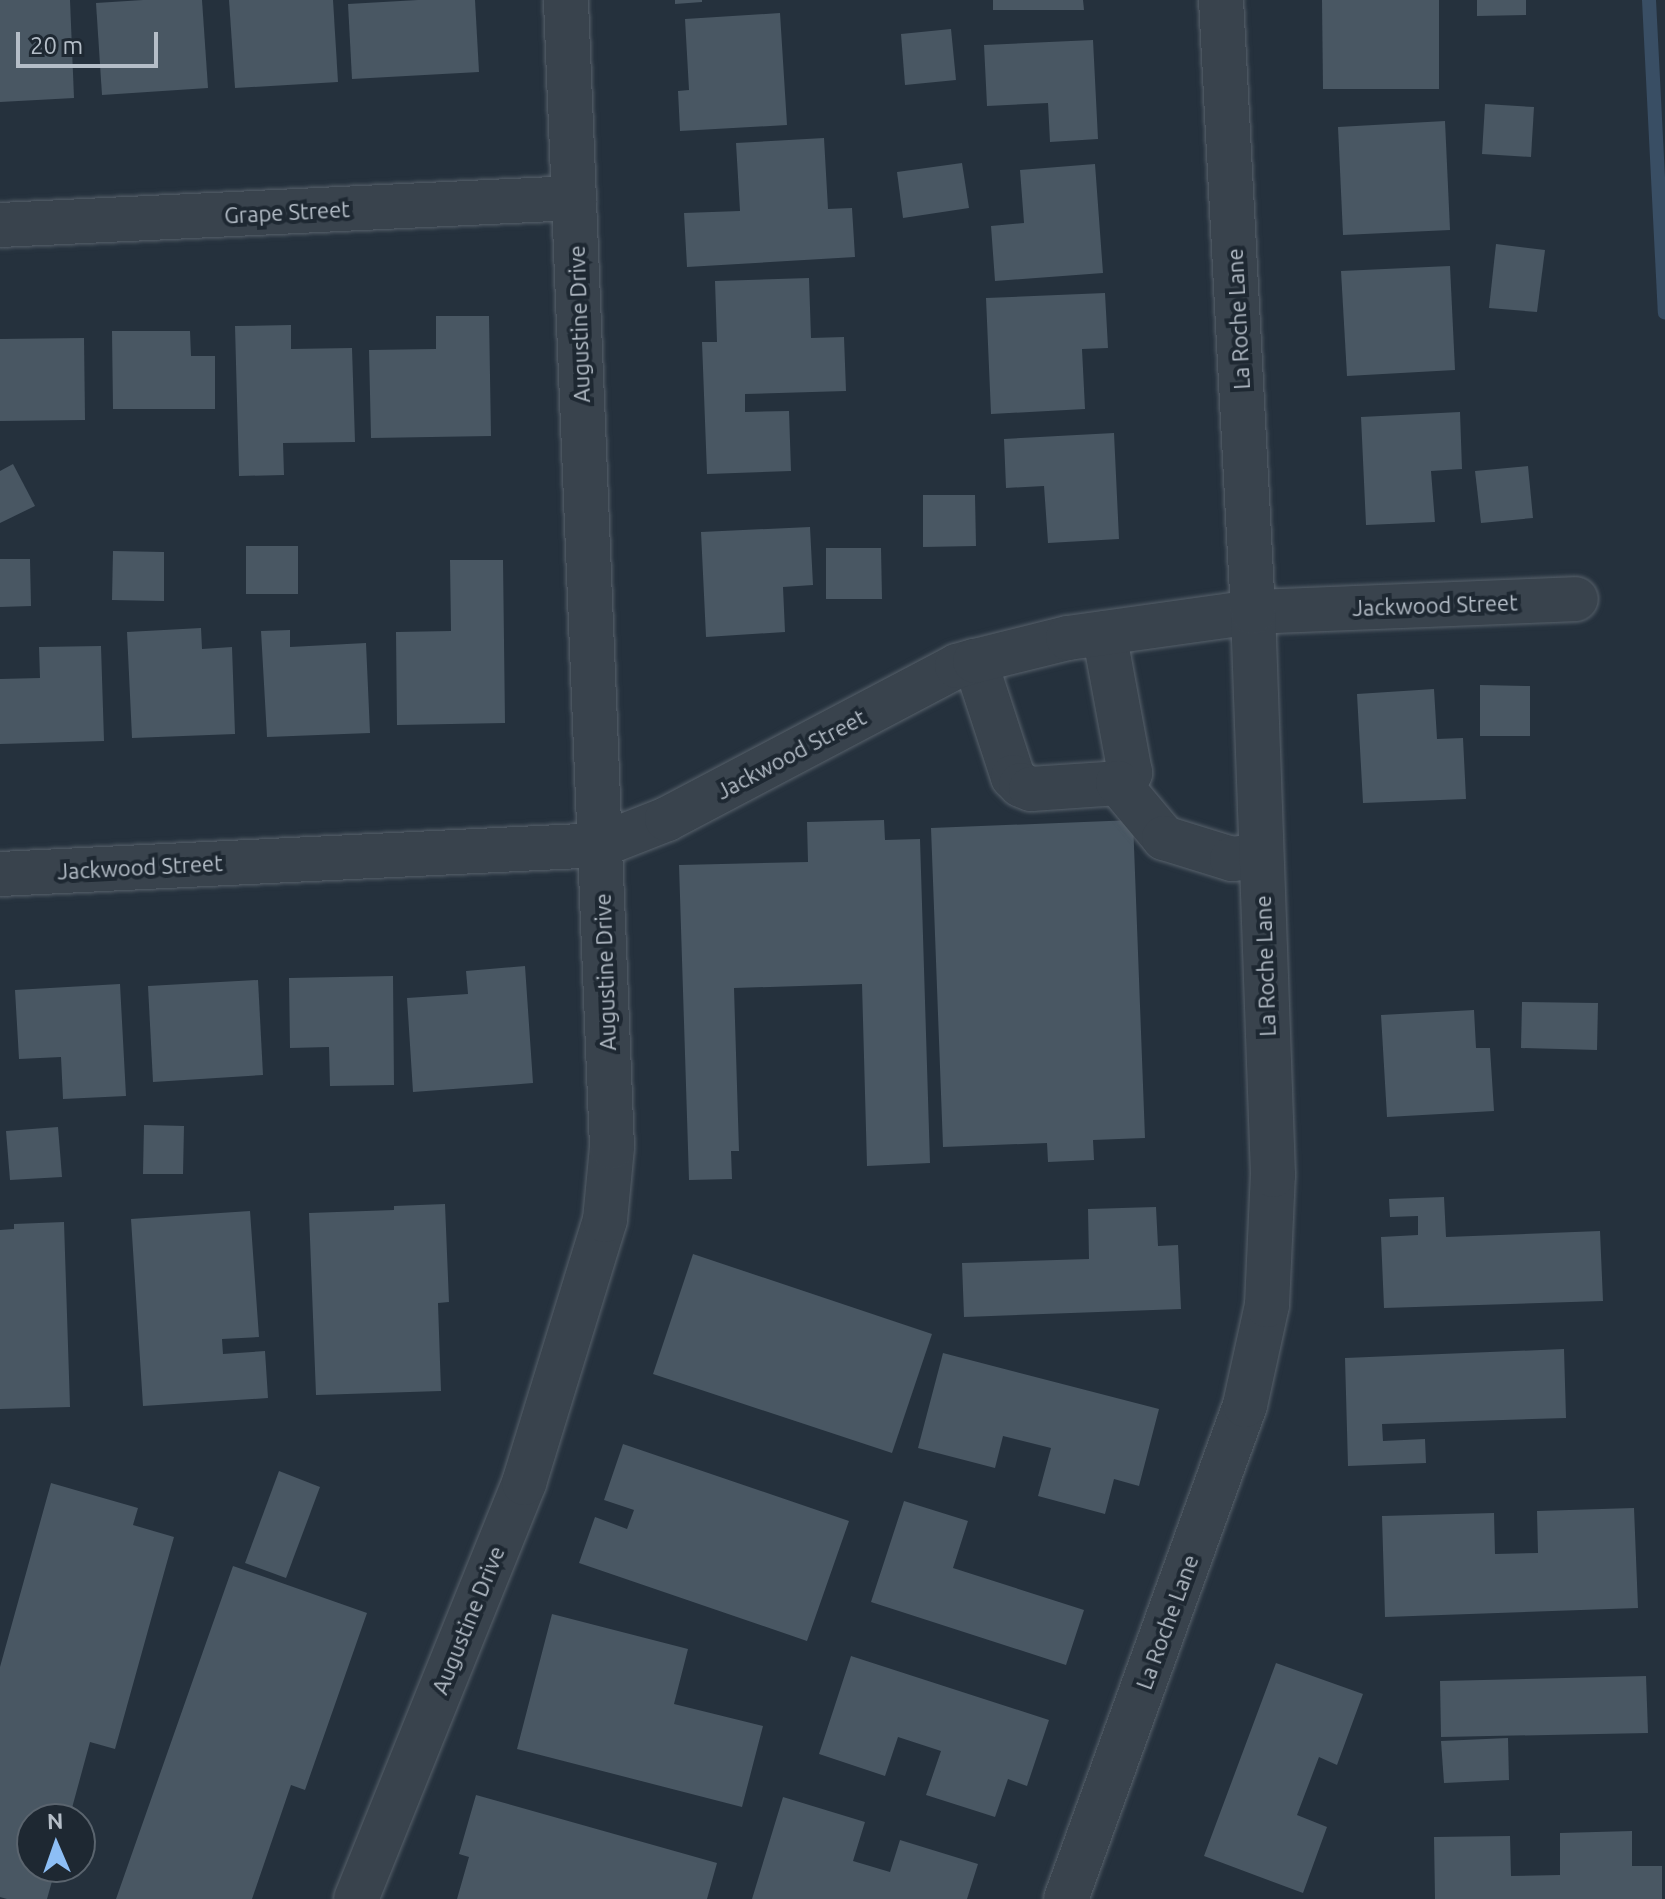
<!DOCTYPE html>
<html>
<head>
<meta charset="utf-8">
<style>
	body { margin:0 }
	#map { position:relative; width:1665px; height:1899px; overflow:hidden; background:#25313d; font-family:Ubuntu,sans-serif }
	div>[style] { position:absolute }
	.stream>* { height:14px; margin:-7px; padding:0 7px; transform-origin:7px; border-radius:7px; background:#394e64 }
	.building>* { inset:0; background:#495763 }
	.roads { filter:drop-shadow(0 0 2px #57616b) drop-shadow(0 0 2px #57616b) }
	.minor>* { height:44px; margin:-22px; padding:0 22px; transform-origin:22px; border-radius:22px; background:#39434d }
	span { translate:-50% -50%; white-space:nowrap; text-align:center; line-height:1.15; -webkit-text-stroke:8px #1e2832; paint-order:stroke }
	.street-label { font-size:22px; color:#b5bec8 }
	.north { position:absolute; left:16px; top:1803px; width:80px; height:80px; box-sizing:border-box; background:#1e2832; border:2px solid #5a646e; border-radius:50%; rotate:358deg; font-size:22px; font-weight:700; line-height:32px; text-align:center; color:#b5bec8 }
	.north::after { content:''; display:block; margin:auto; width:28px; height:36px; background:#8dbef5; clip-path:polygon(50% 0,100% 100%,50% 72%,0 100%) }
	.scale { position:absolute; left:16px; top:32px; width:142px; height:36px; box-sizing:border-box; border:4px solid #b5bec8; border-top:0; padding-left:10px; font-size:24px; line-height:28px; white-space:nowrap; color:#b5bec8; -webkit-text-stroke:6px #1e2832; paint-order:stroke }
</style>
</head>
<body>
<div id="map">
	<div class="stream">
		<div style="left:1649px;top:0;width:313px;rotate:87.1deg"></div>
	</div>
	<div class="building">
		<div style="clip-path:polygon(0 0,70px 0,74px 98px,0 102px)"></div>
		<div style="clip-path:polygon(143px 0,202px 0,208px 88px,102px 95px,96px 3px)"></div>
		<div style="clip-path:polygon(229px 0,333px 0,338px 82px,235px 88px)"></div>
		<div style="clip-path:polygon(418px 0,475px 0,479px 72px,352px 79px,348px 4px)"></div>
		<div style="clip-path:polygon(675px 0,702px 0,702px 2px,675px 4px)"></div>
		<div style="clip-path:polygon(993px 0,1083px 0,1084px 10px,993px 10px)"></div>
		<div style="clip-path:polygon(1322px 0,1439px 0,1439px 89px,1323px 89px)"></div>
		<div style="clip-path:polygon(1477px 0,1526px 0,1526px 15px,1477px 16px)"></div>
		<div style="clip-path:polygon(780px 13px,787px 125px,680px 131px,678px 91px,689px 90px,685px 19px)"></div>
		<div style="clip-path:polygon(951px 29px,956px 80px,905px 85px,901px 34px)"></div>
		<div style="clip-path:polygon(1093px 40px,1098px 139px,1050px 142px,1048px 103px,987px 106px,984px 45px)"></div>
		<div style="clip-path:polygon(1485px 104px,1534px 107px,1531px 157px,1482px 154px)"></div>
		<div style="clip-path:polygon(1445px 121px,1450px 230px,1343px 235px,1338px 127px)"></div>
		<div style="clip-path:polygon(824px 138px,828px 209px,852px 208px,855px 257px,687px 267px,684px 213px,740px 211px,736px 143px)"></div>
		<div style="clip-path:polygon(962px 163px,969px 208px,903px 218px,897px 172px)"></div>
		<div style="clip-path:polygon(1095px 164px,1103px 273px,995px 281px,991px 226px,1024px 223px,1020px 170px)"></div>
		<div style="clip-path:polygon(1496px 244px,1545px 250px,1537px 312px,1489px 308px)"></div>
		<div style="clip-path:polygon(1450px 266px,1455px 370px,1347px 376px,1341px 271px)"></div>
		<div style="clip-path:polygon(809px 278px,811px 338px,844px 337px,846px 391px,745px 394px,745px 412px,789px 411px,791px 471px,707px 474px,702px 342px,717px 342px,715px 281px)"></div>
		<div style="clip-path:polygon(1105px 293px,1108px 348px,1082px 349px,1085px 409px,991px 414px,986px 298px)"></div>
		<div style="clip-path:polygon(436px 316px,489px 316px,491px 436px,371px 438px,369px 350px,436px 349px)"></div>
		<div style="clip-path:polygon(291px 325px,291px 349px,352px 348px,355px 442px,283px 443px,284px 475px,239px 476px,235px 326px)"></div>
		<div style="clip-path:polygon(112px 331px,190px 331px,191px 356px,215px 356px,215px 409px,113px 409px)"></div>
		<div style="clip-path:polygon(84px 338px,85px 420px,0 421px,0 339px)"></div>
		<div style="clip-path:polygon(1460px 412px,1462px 469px,1431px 471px,1435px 522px,1366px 525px,1361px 417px)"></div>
		<div style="clip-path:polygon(1114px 433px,1119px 539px,1048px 543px,1044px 486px,1006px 488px,1004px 439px)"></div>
		<div style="clip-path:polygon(13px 464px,35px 506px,0 523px,0 471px)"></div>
		<div style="clip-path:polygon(1528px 466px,1533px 518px,1481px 523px,1475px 471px)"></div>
		<div style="clip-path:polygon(923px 495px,975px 495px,976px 546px,923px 547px)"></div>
		<div style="clip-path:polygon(810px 527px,813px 585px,783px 587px,785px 632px,706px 637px,701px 532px)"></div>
		<div style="clip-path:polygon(246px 546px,298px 546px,298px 594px,246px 594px)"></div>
		<div style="clip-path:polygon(826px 548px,881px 548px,882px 599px,826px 599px)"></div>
		<div style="clip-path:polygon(113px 551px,164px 552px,164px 601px,112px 600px)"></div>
		<div style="clip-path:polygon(0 559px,30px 559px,31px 606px,0 607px)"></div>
		<div style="clip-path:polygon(450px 560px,503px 560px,505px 723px,397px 725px,396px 632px,451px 631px)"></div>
		<div style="clip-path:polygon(201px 628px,202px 649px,232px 647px,235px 734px,132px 738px,127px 632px)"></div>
		<div style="clip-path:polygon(290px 630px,290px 647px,366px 643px,370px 733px,267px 737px,261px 631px)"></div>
		<div style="clip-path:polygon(101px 646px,104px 741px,0 744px,0 679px,40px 678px,39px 647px)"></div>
		<div style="clip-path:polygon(1480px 685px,1530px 686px,1530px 736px,1480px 736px)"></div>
		<div style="clip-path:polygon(1434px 689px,1437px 739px,1463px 738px,1466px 799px,1363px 803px,1357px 694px)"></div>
		<div style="clip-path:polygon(884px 820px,885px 840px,920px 839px,930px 1163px,867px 1166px,862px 984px,734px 988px,739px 1151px,731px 1151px,732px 1179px,689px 1180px,679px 865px,808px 862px,807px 822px)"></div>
		<div style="clip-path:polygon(1133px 820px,1145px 1138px,1093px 1140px,1094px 1160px,1048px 1162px,1047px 1143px,943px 1147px,931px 828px)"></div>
		<div style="clip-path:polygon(525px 966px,533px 1083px,413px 1092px,407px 998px,468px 994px,466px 971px)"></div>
		<div style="clip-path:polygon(393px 976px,394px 1085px,330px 1086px,329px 1047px,290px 1048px,289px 978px)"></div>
		<div style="clip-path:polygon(258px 980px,263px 1075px,153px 1082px,148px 986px)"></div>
		<div style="clip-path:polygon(120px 984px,126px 1096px,63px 1099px,61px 1057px,19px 1059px,15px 990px)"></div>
		<div style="clip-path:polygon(1522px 1002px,1598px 1003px,1597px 1050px,1521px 1048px)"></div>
		<div style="clip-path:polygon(1474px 1010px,1476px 1048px,1490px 1048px,1494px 1111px,1387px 1117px,1381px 1015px)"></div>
		<div style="clip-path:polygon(144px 1125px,184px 1126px,183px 1174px,143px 1174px)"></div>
		<div style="clip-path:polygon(58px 1127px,62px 1177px,10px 1180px,6px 1131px)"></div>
		<div style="clip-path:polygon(1444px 1197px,1446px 1237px,1600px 1231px,1603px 1301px,1384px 1308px,1381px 1237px,1418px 1235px,1418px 1216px,1390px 1217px,1389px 1199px)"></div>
		<div style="clip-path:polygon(445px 1204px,449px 1302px,438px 1303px,441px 1391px,316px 1395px,309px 1213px,394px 1210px,394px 1206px)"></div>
		<div style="clip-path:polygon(1156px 1207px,1158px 1246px,1178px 1245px,1181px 1309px,964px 1317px,962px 1263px,1089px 1259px,1088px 1209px)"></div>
		<div style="clip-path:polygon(250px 1211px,259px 1337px,222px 1339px,223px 1354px,265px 1351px,268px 1398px,143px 1406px,131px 1219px)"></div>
		<div style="clip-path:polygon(64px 1222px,70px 1407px,0 1409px,0 1230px,14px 1229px,14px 1224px)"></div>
		<div style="clip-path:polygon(693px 1254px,932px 1334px,892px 1453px,653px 1374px)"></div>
		<div style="clip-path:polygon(1564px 1349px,1566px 1418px,1382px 1424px,1383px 1441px,1425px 1439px,1426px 1463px,1348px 1466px,1345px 1358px)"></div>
		<div style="clip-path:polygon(943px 1353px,1159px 1409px,1139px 1486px,1114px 1479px,1105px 1514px,1038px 1496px,1051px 1448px,1003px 1436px,995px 1468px,918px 1448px)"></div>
		<div style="clip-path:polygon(623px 1444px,849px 1521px,807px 1641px,579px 1563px,595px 1517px,627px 1529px,634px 1510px,604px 1500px)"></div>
		<div style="clip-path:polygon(279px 1471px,320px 1487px,286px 1578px,245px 1563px)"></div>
		<div style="clip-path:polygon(51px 1483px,138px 1508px,133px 1525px,174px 1537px,115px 1749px,90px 1742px,69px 1819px,32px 1819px,32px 1867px,56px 1867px,47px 1899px,7px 1899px,0 1897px,0 1667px)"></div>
		<div style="clip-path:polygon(904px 1501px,968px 1521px,953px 1568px,1084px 1610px,1066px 1665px,871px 1602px)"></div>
		<div style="clip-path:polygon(1634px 1508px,1638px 1608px,1385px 1617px,1382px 1516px,1494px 1513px,1495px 1554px,1538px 1553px,1537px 1511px)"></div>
		<div style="clip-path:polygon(233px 1566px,367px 1613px,305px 1790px,291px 1785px,252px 1899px,116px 1899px)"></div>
		<div style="clip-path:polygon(552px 1614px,688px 1649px,674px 1704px,763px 1726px,742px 1807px,517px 1749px)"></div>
		<div style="clip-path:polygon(851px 1656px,1049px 1720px,1027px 1786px,1008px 1779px,995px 1817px,926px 1795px,941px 1751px,898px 1737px,885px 1776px,819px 1754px)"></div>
		<div style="clip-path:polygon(1276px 1663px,1363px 1694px,1337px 1765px,1319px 1757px,1297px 1815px,1327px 1827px,1303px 1893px,1204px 1856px)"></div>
		<div style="clip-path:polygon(1646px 1676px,1648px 1733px,1441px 1737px,1440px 1681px)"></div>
		<div style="clip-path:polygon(1508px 1738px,1509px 1780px,1444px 1783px,1441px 1741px)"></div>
		<div style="clip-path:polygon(476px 1795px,717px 1863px,707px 1899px,457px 1899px,469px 1857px,459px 1854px)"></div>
		<div style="clip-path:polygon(783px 1797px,865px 1822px,853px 1861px,890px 1872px,900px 1840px,978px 1864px,967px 1899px,752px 1899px)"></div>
		<div style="clip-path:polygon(1632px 1831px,1632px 1866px,1662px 1866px,1662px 1899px,1435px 1899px,1434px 1837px,1510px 1836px,1511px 1876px,1560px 1875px,1560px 1833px)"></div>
	</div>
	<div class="roads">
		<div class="minor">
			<div style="left:0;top:225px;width:575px;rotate:-2.69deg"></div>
			<div style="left:975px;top:661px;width:122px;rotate:71.9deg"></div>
			<div style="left:1013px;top:777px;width:11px;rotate:45deg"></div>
			<div style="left:1021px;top:785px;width:11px;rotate:22deg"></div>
			<div style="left:1031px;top:789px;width:87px;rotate:-3.9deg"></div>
			<div style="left:1118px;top:783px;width:16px;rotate:-40deg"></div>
			<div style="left:1130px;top:773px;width:142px;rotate:-100.5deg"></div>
			<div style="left:1118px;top:783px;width:72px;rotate:50.1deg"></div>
			<div style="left:1164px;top:838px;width:71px;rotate:17.2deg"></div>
			<div style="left:1232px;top:859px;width:29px;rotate:-6deg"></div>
			<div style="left:0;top:874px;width:602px;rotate:-2.76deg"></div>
			<div style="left:601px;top:845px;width:71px;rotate:-21.5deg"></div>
			<div style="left:667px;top:819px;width:328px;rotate:-27.8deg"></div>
			<div style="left:957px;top:666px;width:19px;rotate:-16deg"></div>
			<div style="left:975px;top:661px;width:96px;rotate:-13.9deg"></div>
			<div style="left:1068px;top:638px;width:187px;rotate:-8deg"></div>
			<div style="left:1253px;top:612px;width:323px;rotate:-2.3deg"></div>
			<div style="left:356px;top:1899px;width:449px;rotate:-68deg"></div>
			<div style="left:524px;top:1483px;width:275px;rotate:-72.9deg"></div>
			<div style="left:605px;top:1220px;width:73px;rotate:-84.5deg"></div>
			<div style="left:612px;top:1147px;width:1148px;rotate:-92.3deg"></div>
			<div style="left:1066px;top:1899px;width:525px;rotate:-70.08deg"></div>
			<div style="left:1245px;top:1405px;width:102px;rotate:-77.6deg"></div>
			<div style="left:1267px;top:1305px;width:130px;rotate:-87.4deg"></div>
			<div style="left:1273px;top:1175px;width:563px;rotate:-92.03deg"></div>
			<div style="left:1253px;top:612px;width:613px;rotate:-92.99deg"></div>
		</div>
	</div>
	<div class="street-label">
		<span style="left:287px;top:212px;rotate:-3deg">Grape Street</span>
		<span style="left:1238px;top:319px;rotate:-93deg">La Roche Lane</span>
		<span style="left:579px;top:324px;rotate:-92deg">Augustine Drive</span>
		<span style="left:1435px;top:605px;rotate:-2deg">Jackwood Street</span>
		<span style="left:791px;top:754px;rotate:-28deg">Jackwood Street</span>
		<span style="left:140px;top:867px;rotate:-3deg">Jackwood Street</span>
		<span style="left:1265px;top:966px;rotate:-92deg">La Roche Lane</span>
		<span style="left:605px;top:972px;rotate:-92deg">Augustine Drive</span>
		<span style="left:468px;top:1620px;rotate:-68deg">Augustine Drive</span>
		<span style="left:1167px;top:1622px;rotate:-70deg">La Roche Lane</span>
	</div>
	<div class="north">N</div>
	<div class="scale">20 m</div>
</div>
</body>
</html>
